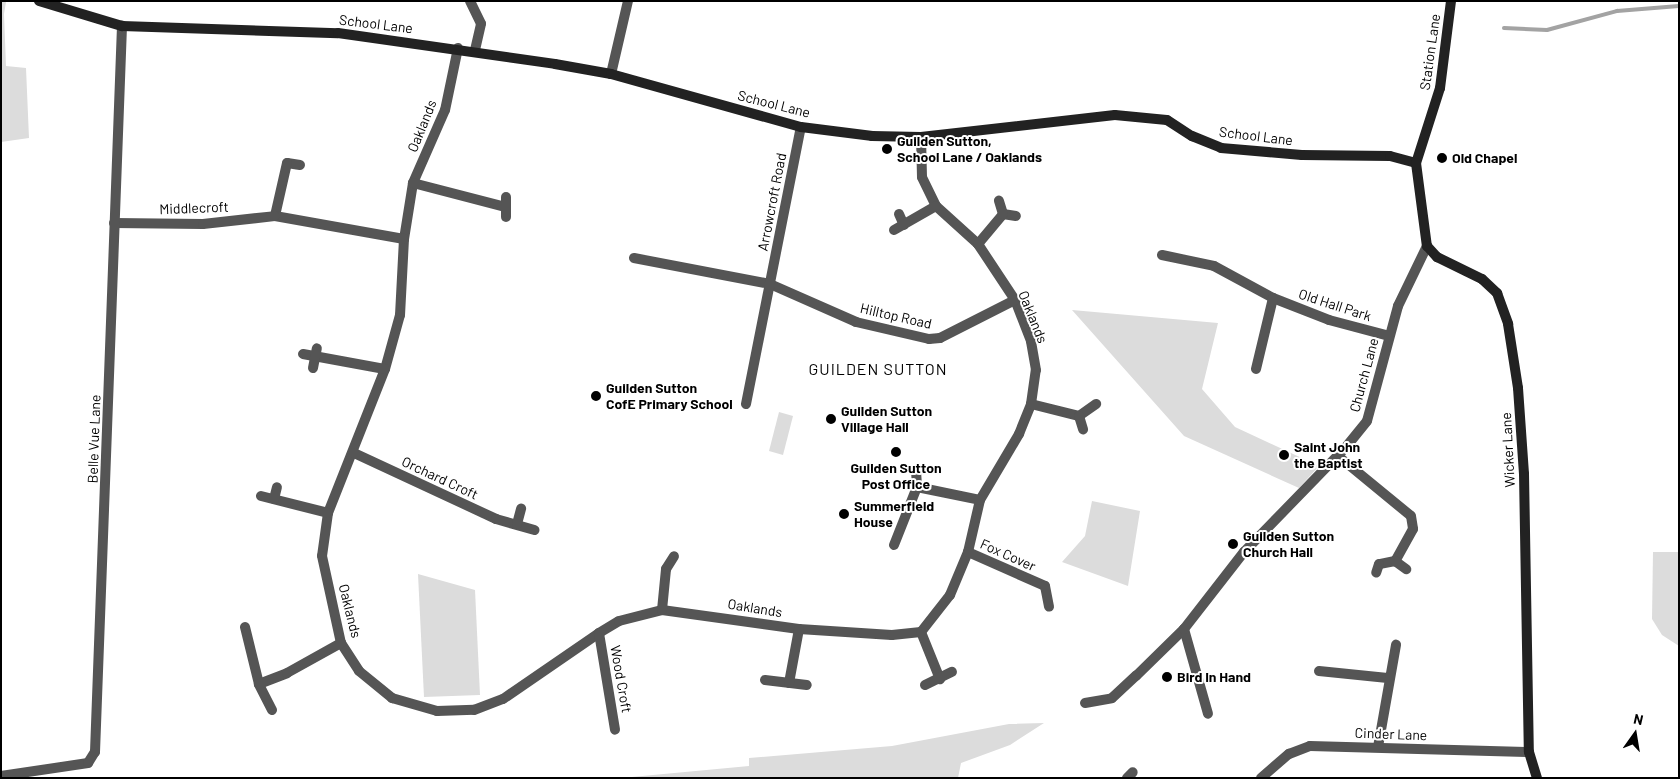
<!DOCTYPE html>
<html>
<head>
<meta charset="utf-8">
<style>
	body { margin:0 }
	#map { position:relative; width:1680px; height:779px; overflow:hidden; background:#fff; font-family:Barlow,sans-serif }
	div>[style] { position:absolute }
	.green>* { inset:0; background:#dcdcdc }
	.stream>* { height:4px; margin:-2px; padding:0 2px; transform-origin:2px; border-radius:2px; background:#a3a3a3 }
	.street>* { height:10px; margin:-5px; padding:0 5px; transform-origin:5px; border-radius:5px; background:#555 }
	.secondary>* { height:10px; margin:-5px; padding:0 5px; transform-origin:5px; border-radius:5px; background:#222 }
	.dots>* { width:14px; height:14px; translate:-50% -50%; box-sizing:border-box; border:2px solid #fff; border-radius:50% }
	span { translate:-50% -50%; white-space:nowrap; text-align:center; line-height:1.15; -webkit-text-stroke:4px #fff; paint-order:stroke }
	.street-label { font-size:14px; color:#000 }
	.poi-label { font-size:14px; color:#000; font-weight:700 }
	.left { translate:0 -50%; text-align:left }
	.quarter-label { font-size:16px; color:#000; letter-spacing:1px }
	.frame { position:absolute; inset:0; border:2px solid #000; pointer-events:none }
	.north { position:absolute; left:1610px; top:709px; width:50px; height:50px; -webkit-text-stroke:4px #fff; paint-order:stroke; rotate:13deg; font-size:14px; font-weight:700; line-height:20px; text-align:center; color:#000 }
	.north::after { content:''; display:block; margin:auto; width:18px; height:22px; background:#000; clip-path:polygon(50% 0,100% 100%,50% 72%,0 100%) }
</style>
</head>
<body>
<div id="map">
	<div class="green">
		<div style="clip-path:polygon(1px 1px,6px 2px,4px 14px,6px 66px,26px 68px,29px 138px,1px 142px)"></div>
		<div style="clip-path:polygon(1072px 310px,1218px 323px,1202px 389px,1235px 427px,1319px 466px,1299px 488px,1184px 436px)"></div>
		<div style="clip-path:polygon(779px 412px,793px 416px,783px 455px,769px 451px)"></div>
		<div style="clip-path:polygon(1092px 501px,1140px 511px,1128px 586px,1062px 562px,1085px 536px)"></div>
		<div style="clip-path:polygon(1653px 552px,1679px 552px,1679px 646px,1662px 635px,1652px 619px)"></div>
		<div style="clip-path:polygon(418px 574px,475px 590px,480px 695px,424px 697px)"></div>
		<div style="clip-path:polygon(1044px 723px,1010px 745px,961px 763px,958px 778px,621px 778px,749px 766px,749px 758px,892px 746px,1009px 724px)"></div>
	</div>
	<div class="stream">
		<div style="left:1504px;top:28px;width:43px;rotate:2.7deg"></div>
		<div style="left:1547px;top:30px;width:73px;rotate:-15.2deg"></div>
		<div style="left:1617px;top:11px;width:62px;rotate:-4.6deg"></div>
	</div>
	<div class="street">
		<div style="left:470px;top:1px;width:25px;rotate:64deg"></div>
		<div style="left:481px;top:24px;width:28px;rotate:103deg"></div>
		<div style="left:458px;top:48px;width:63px;rotate:101.8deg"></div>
		<div style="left:445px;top:110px;width:80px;rotate:113.7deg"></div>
		<div style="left:413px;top:183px;width:57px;rotate:99.1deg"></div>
		<div style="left:404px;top:239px;width:76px;rotate:93deg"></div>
		<div style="left:400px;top:315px;width:56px;rotate:105.5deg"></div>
		<div style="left:385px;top:369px;width:155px;rotate:111.6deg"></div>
		<div style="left:328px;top:513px;width:43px;rotate:97.9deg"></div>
		<div style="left:322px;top:556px;width:89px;rotate:77.7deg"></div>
		<div style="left:341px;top:643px;width:33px;rotate:57deg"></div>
		<div style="left:359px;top:671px;width:43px;rotate:39.3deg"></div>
		<div style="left:392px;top:698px;width:47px;rotate:16.1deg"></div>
		<div style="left:437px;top:711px;width:37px;rotate:-2deg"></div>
		<div style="left:474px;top:710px;width:31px;rotate:-21deg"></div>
		<div style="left:503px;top:699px;width:116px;rotate:-34.5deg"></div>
		<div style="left:599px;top:633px;width:23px;rotate:-31deg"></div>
		<div style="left:619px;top:621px;width:44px;rotate:-14.3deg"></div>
		<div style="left:662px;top:610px;width:138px;rotate:7.9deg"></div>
		<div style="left:799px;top:629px;width:93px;rotate:3.7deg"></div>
		<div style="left:892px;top:635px;width:29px;rotate:-6deg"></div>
		<div style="left:921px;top:632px;width:47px;rotate:-51.9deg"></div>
		<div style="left:950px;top:595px;width:47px;rotate:-67.3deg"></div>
		<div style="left:968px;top:552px;width:53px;rotate:-77deg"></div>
		<div style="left:980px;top:500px;width:77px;rotate:-59.4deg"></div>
		<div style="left:1019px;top:434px;width:32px;rotate:-68deg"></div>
		<div style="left:1031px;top:404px;width:34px;rotate:-82deg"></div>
		<div style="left:1036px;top:370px;width:29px;rotate:-100deg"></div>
		<div style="left:1031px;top:341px;width:44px;rotate:-111.3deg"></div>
		<div style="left:1015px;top:300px;width:67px;rotate:-123.5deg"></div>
		<div style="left:978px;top:244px;width:57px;rotate:-137.9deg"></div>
		<div style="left:936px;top:206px;width:32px;rotate:-116deg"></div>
		<div style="left:922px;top:177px;width:40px;rotate:-91.4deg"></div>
		<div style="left:611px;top:74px;width:75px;rotate:-76.9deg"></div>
		<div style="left:300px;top:165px;width:13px;rotate:-171deg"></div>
		<div style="left:287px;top:163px;width:54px;rotate:102.8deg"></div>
		<div style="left:275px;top:216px;width:131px;rotate:10.1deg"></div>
		<div style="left:413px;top:183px;width:96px;rotate:14.5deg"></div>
		<div style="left:899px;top:214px;width:12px;rotate:66deg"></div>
		<div style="left:1003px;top:214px;width:13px;rotate:9deg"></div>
		<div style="left:506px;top:217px;width:20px;rotate:-90deg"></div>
		<div style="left:114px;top:223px;width:89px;rotate:0.6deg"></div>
		<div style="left:203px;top:224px;width:72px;rotate:-6.3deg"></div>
		<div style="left:894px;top:230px;width:48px;rotate:-29.7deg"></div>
		<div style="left:978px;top:244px;width:39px;rotate:-50deg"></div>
		<div style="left:1003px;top:214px;width:14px;rotate:-107deg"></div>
		<div style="left:1162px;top:255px;width:53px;rotate:11.9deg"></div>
		<div style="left:1214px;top:266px;width:67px;rotate:28.5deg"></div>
		<div style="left:1273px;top:298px;width:60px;rotate:21.4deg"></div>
		<div style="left:1329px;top:320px;width:62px;rotate:14.9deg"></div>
		<div style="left:634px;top:258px;width:138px;rotate:10.8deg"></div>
		<div style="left:770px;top:284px;width:94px;rotate:23.8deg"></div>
		<div style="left:856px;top:322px;width:75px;rotate:13.1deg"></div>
		<div style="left:929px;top:339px;width:11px;rotate:-5deg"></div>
		<div style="left:940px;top:338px;width:84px;rotate:-26.9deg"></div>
		<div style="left:303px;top:354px;width:83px;rotate:10.4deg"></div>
		<div style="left:313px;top:368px;width:20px;rotate:-79deg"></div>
		<div style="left:1256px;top:369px;width:73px;rotate:-76.5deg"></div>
		<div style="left:746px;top:404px;width:282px;rotate:-78.8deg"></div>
		<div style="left:1031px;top:404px;width:49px;rotate:14deg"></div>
		<div style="left:1079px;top:416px;width:21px;rotate:-35deg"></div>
		<div style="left:1079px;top:416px;width:14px;rotate:73deg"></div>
		<div style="left:354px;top:453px;width:157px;rotate:24.9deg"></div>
		<div style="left:496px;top:519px;width:40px;rotate:16deg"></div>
		<div style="left:1338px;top:456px;width:94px;rotate:39.4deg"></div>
		<div style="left:1411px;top:516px;width:13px;rotate:81deg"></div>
		<div style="left:1413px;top:529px;width:37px;rotate:119deg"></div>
		<div style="left:1395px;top:561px;width:16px;rotate:169deg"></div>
		<div style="left:1379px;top:564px;width:9px;rotate:108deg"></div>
		<div style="left:916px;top:471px;width:16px;rotate:86deg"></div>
		<div style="left:917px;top:487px;width:64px;rotate:11.7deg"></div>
		<div style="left:261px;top:496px;width:69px;rotate:14.2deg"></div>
		<div style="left:274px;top:499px;width:12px;rotate:-76deg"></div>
		<div style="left:517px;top:524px;width:16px;rotate:-75deg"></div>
		<div style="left:894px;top:545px;width:62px;rotate:-68.4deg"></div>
		<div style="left:968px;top:552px;width:84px;rotate:23.8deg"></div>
		<div style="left:1045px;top:586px;width:21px;rotate:79deg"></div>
		<div style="left:1395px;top:561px;width:14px;rotate:36deg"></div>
		<div style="left:662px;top:610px;width:41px;rotate:-84.4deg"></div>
		<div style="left:666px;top:569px;width:15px;rotate:-58deg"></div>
		<div style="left:245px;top:627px;width:59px;rotate:76.2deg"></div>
		<div style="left:1184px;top:629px;width:88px;rotate:74.2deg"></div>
		<div style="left:921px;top:632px;width:51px;rotate:68deg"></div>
		<div style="left:599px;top:633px;width:98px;rotate:80.6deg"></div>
		<div style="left:1319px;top:671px;width:69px;rotate:5.8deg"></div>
		<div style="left:765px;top:680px;width:42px;rotate:6.8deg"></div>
		<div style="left:789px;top:683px;width:55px;rotate:-79.5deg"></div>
		<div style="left:925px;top:685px;width:30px;rotate:-26deg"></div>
		<div style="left:1085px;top:703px;width:27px;rotate:-10deg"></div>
		<div style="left:1112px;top:698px;width:33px;rotate:-43deg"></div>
		<div style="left:1136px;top:676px;width:67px;rotate:-44.4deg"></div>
		<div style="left:1184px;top:629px;width:98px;rotate:-52.1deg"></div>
		<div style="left:1244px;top:552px;width:146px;rotate:-45.8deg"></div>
		<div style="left:1346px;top:447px;width:33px;rotate:-51deg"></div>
		<div style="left:1367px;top:421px;width:119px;rotate:-74.9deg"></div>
		<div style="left:1398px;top:306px;width:67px;rotate:-64.2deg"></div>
		<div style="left:272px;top:710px;width:29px;rotate:-117deg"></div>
		<div style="left:259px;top:684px;width:30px;rotate:-21deg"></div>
		<div style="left:287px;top:673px;width:62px;rotate:-29.1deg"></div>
		<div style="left:1378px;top:747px;width:104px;rotate:-80deg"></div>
		<div style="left:1px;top:776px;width:88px;rotate:-8.5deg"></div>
		<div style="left:88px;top:763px;width:13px;rotate:-58deg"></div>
		<div style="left:95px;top:752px;width:727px;rotate:-87.87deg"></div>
		<div style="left:1127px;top:778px;width:8px;rotate:-45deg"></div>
		<div style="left:1261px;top:778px;width:37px;rotate:-41deg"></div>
		<div style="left:1289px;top:754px;width:22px;rotate:-21deg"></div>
		<div style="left:1310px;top:746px;width:219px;rotate:1.6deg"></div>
	</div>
	<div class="secondary">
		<div style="left:39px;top:1px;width:87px;rotate:16.8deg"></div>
		<div style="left:122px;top:26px;width:216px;rotate:1.9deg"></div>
		<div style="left:338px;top:33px;width:219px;rotate:8.1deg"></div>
		<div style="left:555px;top:64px;width:57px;rotate:10.1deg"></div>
		<div style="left:611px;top:74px;width:197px;rotate:15.6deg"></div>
		<div style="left:801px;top:127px;width:72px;rotate:7.2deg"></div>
		<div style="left:872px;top:136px;width:49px;rotate:1.2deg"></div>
		<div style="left:921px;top:137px;width:195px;rotate:-6.5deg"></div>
		<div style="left:1115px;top:115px;width:52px;rotate:5.5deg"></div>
		<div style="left:1167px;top:120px;width:30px;rotate:33deg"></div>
		<div style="left:1192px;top:136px;width:31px;rotate:22deg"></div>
		<div style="left:1221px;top:148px;width:81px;rotate:4.9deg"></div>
		<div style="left:1302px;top:155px;width:88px;rotate:0.7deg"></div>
		<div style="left:1390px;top:156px;width:27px;rotate:15deg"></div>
		<div style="left:1451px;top:1px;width:88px;rotate:97.2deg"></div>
		<div style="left:1440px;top:88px;width:79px;rotate:107.7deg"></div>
		<div style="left:1416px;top:163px;width:84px;rotate:82.5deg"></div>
		<div style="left:1427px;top:246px;width:15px;rotate:48deg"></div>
		<div style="left:1437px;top:257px;width:50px;rotate:26.1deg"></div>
		<div style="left:1482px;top:279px;width:21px;rotate:43deg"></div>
		<div style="left:1497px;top:293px;width:33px;rotate:70deg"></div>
		<div style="left:1508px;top:324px;width:65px;rotate:81.1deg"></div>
		<div style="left:1518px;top:388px;width:86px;rotate:86deg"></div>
		<div style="left:1524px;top:474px;width:278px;rotate:89deg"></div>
		<div style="left:1529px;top:752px;width:27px;rotate:73deg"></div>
	</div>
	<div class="dots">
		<div style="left:887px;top:149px;background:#000"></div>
		<div style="left:1442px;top:158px;background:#000"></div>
		<div style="left:596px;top:396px;background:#000"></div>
		<div style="left:831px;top:419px;background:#000"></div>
		<div style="left:896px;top:452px;background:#000"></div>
		<div style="left:1284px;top:455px;background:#000"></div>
		<div style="left:844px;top:514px;background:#000"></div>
		<div style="left:1233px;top:544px;background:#000"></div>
		<div style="left:1167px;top:677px;background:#000"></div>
	</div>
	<div class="street-label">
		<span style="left:376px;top:24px;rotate:7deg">School Lane</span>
		<span style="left:1430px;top:52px;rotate:-82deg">Station Lane</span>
		<span style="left:774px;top:104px;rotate:14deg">School Lane</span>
		<span style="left:422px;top:126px;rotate:-68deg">Oaklands</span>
		<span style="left:1256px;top:136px;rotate:7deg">School Lane</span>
		<span style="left:772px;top:202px;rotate:-79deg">Arrowcroft Road</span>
		<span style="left:194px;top:208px;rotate:-2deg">Middlecroft</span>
		<span style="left:1335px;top:305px;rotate:18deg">Old Hall Park</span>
		<span style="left:896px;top:316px;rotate:13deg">Hilltop Road</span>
		<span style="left:1033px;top:317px;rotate:68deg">Oaklands</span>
		<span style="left:1364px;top:375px;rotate:-75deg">Church Lane</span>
		<span style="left:94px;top:439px;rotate:-88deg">Belle Vue Lane</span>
		<span style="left:1508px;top:450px;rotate:-93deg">Wicker Lane</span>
		<span style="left:440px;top:478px;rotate:25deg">Orchard Croft</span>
		<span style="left:1008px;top:555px;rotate:24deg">Fox Cover</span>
		<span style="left:755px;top:608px;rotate:9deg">Oaklands</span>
		<span style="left:350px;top:611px;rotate:76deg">Oaklands</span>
		<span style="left:621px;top:679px;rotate:80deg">Wood Croft</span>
		<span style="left:1391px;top:734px;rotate:2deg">Cinder Lane</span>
	</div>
	<div class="poi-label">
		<span class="left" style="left:897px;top:149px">Guilden Sutton,<br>School Lane / Oaklands</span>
		<span class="left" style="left:1452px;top:158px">Old Chapel</span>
		<span class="left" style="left:606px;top:396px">Guilden Sutton<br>CofE Primary School</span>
		<span class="left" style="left:841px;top:419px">Guilden Sutton<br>Village Hall</span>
		<span class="left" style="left:1294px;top:455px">Saint John<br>the Baptist</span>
		<span style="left:896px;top:476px">Guilden Sutton<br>Post Office</span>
		<span class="left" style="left:854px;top:514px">Summerfield<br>House</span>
		<span class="left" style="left:1243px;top:544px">Guilden Sutton<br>Church Hall</span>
		<span class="left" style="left:1177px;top:677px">Bird In Hand</span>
	</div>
	<div class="quarter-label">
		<span style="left:878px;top:369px">GUILDEN SUTTON</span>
	</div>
	<div class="frame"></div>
	<div class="north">N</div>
</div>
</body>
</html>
